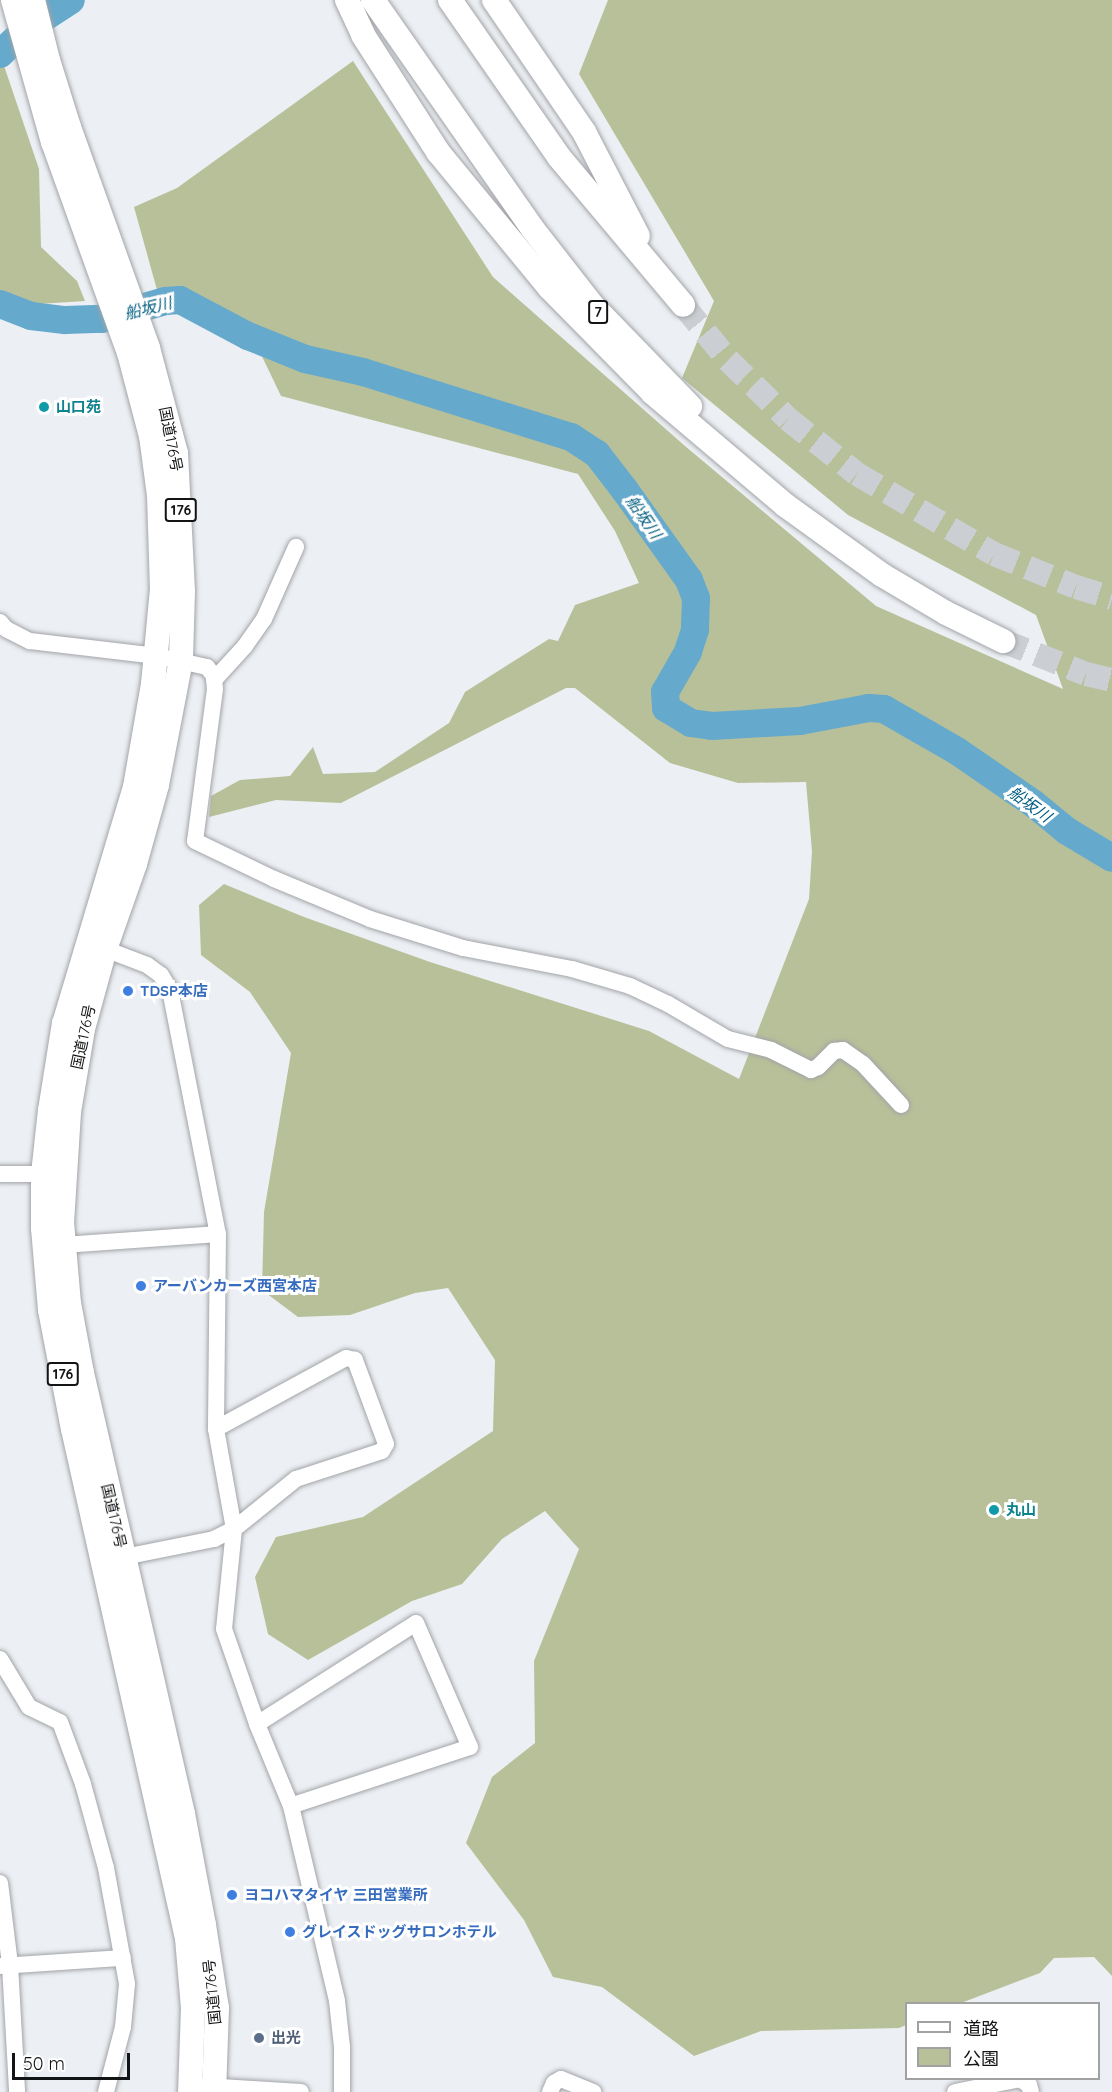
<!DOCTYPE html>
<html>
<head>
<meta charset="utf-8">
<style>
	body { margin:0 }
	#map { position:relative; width:1112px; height:2092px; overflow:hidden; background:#eceff3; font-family:Quicksand,"Noto Sans JP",sans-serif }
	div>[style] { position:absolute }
	.green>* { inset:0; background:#b8c099 }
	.river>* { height:28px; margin:-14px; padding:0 14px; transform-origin:14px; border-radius:14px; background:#65a9cc }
	.highway-tunnel>* { height:24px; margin-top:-12px; transform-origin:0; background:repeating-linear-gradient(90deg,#cbced2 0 24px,transparent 0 36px) }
	.roads { filter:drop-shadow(0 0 2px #a2a4a8) drop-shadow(0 0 2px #a2a4a8) }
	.minor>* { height:16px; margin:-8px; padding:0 8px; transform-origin:8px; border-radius:8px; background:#fff }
	.highway>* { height:24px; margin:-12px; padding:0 12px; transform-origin:12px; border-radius:12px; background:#fff }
	.dots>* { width:16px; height:16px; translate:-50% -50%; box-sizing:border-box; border:3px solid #fff; border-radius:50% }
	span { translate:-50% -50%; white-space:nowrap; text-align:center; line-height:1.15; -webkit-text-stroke:6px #fff; paint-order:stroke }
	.shield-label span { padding:2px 4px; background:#fff; border:2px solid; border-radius:4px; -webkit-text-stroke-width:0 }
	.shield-label { font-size:14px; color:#131416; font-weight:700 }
	.culture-label { font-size:15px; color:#0d838f; font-weight:700 }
	.left { translate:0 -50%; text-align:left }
	.street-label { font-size:15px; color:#131416 }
	.shop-label { font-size:15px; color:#366cbe; font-weight:700 }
	.service-label { font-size:15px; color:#4e5e75; font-weight:700 }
	.water-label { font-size:16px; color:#005d80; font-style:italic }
	.legend { position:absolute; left:905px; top:2002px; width:195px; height:78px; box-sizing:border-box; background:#fff; border:2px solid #a1a1a2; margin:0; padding:8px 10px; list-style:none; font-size:18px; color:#131416 }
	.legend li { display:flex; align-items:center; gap:12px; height:30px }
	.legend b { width:30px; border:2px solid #a1a1a2 }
	.scale { position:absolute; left:12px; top:2053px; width:118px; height:27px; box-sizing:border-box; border:3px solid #131416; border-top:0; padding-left:8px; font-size:18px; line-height:21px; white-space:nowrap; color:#131416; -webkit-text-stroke:4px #fff; paint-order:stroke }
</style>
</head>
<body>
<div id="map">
	<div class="green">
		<div style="clip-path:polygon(608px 0,1112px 0,1112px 1976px,1094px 1957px,1054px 1958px,1040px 1973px,961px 2003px,906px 2004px,906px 2025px,899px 2028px,761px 2031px,694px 2056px,602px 1987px,553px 1977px,524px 1920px,466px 1843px,492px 1777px,535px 1743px,534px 1661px,579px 1549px,545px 1511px,502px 1539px,462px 1584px,412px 1601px,308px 1660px,268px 1634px,255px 1577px,276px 1537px,363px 1517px,493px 1431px,495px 1360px,448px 1288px,415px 1293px,350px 1315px,298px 1317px,262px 1290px,264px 1212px,291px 1053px,250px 992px,201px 955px,199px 905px,224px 884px,304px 917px,430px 962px,649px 1031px,739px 1079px,809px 899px,812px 851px,806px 782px,738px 783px,670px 763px,575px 688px,566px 688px,341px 803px,276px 800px,209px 817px,211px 796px,240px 780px,290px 776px,313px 747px,323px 774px,375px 772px,449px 723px,465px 692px,549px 639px,558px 641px,575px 605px,639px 583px,615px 531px,578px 474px,281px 396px,244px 319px,157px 290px,134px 207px,177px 188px,353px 61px,493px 277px,685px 446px,876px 606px,1063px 689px,1036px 615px,848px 515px,682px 378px,714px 301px,579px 74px)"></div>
		<div style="clip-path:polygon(0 54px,39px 169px,41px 247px,77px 281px,85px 301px,23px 305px,0 291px)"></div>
	</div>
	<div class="river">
		<div style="left:0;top:54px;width:38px;rotate:-43deg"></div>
		<div style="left:28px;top:28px;width:51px;rotate:-33.1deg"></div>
		<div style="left:0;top:304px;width:33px;rotate:21deg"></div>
		<div style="left:31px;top:316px;width:34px;rotate:7deg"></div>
		<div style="left:65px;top:320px;width:37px;rotate:-2deg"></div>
		<div style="left:102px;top:319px;width:66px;rotate:-15.9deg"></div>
		<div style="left:165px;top:301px;width:15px;rotate:-4deg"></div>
		<div style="left:180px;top:300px;width:77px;rotate:27.9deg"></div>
		<div style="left:248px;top:336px;width:61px;rotate:22deg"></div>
		<div style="left:305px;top:359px;width:59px;rotate:12.6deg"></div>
		<div style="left:363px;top:372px;width:218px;rotate:17.4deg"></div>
		<div style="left:571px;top:437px;width:31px;rotate:33deg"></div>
		<div style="left:597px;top:454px;width:44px;rotate:52.4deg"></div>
		<div style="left:624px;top:489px;width:112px;rotate:54.5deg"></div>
		<div style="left:689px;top:580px;width:19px;rotate:69deg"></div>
		<div style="left:696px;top:598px;width:32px;rotate:92deg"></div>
		<div style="left:695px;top:630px;width:23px;rotate:108deg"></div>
		<div style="left:688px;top:652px;width:46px;rotate:119.9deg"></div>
		<div style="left:665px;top:692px;width:16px;rotate:86deg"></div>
		<div style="left:666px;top:708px;width:29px;rotate:31deg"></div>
		<div style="left:691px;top:723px;width:21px;rotate:8deg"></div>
		<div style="left:712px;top:726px;width:88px;rotate:-3.3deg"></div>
		<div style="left:800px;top:721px;width:70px;rotate:-10.7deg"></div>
		<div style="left:869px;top:708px;width:15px;rotate:4deg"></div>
		<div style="left:884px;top:709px;width:84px;rotate:29.9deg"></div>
		<div style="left:957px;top:751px;width:93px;rotate:34.5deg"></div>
		<div style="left:1034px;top:804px;width:43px;rotate:39.3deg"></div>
		<div style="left:1067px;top:831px;width:52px;rotate:31deg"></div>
	</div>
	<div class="highway-tunnel">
		<div style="left:683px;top:305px;width:71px;rotate:50.7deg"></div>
		<div style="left:728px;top:360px;width:84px;rotate:44.5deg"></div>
		<div style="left:788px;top:419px;width:88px;rotate:38.6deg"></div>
		<div style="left:857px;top:474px;width:159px;rotate:30.3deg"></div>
		<div style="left:994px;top:554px;width:88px;rotate:21.9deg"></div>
		<div style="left:1076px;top:587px;width:38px;rotate:17deg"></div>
		<div style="left:1003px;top:641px;width:89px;rotate:21.7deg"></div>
		<div style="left:1086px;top:674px;width:27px;rotate:13deg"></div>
	</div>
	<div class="roads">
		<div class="minor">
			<div style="left:0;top:622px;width:9px;rotate:49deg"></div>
			<div style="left:6px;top:629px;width:27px;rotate:27deg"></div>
			<div style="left:30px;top:641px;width:128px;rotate:6.7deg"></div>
			<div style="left:157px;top:656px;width:51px;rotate:12.4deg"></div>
			<div style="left:207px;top:667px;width:11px;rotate:52deg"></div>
			<div style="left:214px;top:676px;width:13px;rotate:86deg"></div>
			<div style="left:215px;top:689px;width:153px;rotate:97.5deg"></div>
			<div style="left:195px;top:841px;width:88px;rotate:25.7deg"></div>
			<div style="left:274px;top:879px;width:104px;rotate:22.6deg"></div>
			<div style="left:370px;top:919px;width:97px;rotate:17.3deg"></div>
			<div style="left:463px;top:948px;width:111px;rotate:10.9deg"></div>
			<div style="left:572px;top:969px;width:60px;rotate:16.3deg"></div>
			<div style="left:630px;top:986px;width:42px;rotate:25.3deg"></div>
			<div style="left:668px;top:1004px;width:69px;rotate:30.3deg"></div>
			<div style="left:728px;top:1039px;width:44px;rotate:14.3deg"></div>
			<div style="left:771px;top:1050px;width:45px;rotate:26.6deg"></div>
			<div style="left:811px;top:1070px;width:8px;rotate:-23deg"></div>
			<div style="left:818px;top:1067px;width:23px;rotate:-45deg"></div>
			<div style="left:834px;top:1051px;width:9px;rotate:-6deg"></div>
			<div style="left:843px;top:1050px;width:24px;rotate:35deg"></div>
			<div style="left:863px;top:1064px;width:56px;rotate:47.2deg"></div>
			<div style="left:214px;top:680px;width:46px;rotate:-47.6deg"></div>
			<div style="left:245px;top:646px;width:33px;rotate:-55deg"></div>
			<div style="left:264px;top:619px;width:79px;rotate:-66deg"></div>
			<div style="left:105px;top:949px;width:45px;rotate:20.9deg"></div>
			<div style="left:147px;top:965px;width:17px;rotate:36deg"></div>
			<div style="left:161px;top:975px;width:17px;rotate:59deg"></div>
			<div style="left:170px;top:990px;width:249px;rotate:78.9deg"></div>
			<div style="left:218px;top:1234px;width:195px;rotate:90.6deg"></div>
			<div style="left:216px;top:1429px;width:102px;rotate:79.8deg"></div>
			<div style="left:234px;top:1529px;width:100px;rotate:95.7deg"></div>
			<div style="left:224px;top:1629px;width:101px;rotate:70.8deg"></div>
			<div style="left:257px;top:1724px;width:89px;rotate:67.5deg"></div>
			<div style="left:291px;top:1806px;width:200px;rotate:76.7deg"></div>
			<div style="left:337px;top:2001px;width:46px;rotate:83.8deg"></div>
			<div style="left:342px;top:2047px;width:45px;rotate:90deg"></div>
			<div style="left:0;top:1174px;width:43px"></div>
			<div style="left:64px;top:1245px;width:154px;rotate:-4.1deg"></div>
			<div style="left:124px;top:1557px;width:92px;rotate:-11.3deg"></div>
			<div style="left:214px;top:1539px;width:22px;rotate:-27deg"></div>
			<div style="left:234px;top:1529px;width:80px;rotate:-38.9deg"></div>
			<div style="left:296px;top:1479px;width:90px;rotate:-18deg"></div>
			<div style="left:382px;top:1451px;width:8px;rotate:-60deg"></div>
			<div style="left:386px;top:1444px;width:90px;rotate:-110.3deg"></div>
			<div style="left:355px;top:1360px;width:9px;rotate:-167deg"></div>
			<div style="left:346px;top:1358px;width:148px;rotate:151.4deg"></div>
			<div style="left:0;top:1659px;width:56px;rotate:58.9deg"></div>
			<div style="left:29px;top:1707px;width:34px;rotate:26deg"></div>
			<div style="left:60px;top:1722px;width:66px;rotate:69.6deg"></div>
			<div style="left:83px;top:1784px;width:87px;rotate:74.7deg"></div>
			<div style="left:106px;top:1868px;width:118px;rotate:79.7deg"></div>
			<div style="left:127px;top:1984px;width:43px;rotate:95.3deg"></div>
			<div style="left:123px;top:2027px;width:67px;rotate:104.7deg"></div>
			<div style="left:257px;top:1724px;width:188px;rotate:-32.4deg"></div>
			<div style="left:416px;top:1623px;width:135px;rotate:66.5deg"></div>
			<div style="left:470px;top:1747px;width:188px;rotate:161.8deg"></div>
			<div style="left:0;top:1883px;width:83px;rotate:83deg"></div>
			<div style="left:10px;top:1965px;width:127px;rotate:86.8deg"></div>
			<div style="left:1px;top:1966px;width:122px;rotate:-3.8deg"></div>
			<div style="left:204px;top:2086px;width:97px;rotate:3.5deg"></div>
			<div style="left:550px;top:2092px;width:10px;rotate:-66deg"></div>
			<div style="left:554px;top:2083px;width:8px;rotate:-30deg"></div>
			<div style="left:561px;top:2079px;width:35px;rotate:22deg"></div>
			<div style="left:955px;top:2092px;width:66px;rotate:-11.3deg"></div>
			<div style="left:1020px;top:2079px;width:11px;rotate:34deg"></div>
			<div style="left:1029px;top:2085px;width:7px;rotate:74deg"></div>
		</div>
		<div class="highway">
			<div style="left:13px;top:0;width:148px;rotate:74.3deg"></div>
			<div style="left:53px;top:142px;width:224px;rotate:70.2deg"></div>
			<div style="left:129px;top:353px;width:86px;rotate:75.2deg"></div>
			<div style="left:151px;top:436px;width:60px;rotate:82.3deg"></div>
			<div style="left:159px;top:495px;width:94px;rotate:88.2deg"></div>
			<div style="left:162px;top:589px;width:95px;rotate:95.4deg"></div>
			<div style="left:153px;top:684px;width:105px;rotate:99.9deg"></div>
			<div style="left:135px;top:787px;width:246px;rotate:106.7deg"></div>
			<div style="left:64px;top:1023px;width:88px;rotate:99.1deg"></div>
			<div style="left:50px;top:1110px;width:64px;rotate:96.2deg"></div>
			<div style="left:43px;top:1174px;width:54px;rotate:90deg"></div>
			<div style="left:43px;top:1228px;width:82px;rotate:85.1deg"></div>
			<div style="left:50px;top:1310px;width:121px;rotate:79.1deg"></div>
			<div style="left:73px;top:1429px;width:522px;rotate:77.38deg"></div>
			<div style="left:187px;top:1938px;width:70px;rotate:85.1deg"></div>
			<div style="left:193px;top:2008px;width:84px;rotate:92deg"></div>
			<div style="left:33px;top:0;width:62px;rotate:76deg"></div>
			<div style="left:48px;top:60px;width:70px;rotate:72.6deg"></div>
			<div style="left:69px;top:127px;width:235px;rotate:70.3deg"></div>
			<div style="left:148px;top:348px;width:109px;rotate:75.1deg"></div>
			<div style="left:176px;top:453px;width:138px;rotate:87.1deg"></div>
			<div style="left:183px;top:591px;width:69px;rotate:91.7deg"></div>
			<div style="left:181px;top:660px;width:127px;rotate:100.9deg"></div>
			<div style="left:157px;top:785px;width:82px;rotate:105.6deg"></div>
			<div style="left:135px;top:864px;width:90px;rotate:109.4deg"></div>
			<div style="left:105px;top:949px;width:83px;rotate:105.4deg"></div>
			<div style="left:83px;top:1029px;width:84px;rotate:99.6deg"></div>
			<div style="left:69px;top:1112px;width:110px;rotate:93.6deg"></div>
			<div style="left:62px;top:1222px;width:81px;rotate:85.1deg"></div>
			<div style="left:69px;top:1303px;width:71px;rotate:79.5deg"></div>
			<div style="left:82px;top:1373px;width:452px;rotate:77.1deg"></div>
			<div style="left:183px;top:1814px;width:113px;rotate:79.3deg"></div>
			<div style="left:204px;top:1925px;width:84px;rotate:81.1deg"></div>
			<div style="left:217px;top:2008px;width:84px;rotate:92deg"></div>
			<div style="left:347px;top:0;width:38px;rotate:65deg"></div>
			<div style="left:363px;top:35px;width:139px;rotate:57.3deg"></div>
			<div style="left:438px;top:152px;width:175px;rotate:50.6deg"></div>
			<div style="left:549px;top:287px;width:148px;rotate:45.5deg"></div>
			<div style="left:653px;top:393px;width:173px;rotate:40.3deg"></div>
			<div style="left:785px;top:505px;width:120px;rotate:35.8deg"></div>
			<div style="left:882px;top:575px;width:74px;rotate:30.7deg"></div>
			<div style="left:946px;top:613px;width:64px;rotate:26.2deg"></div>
			<div style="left:373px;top:0;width:278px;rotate:55.1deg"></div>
			<div style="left:532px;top:228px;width:98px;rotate:52.1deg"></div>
			<div style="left:592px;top:305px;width:141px;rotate:45.9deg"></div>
			<div style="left:450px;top:0;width:191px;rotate:55.2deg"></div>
			<div style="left:559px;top:157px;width:193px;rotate:50deg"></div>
			<div style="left:494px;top:0;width:160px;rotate:55.7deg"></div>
			<div style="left:584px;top:132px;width:117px;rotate:62.6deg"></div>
		</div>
	</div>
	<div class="dots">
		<div style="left:44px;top:407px;background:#0f9aa8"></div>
		<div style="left:128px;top:991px;background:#3f7fe0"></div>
		<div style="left:141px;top:1286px;background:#3f7fe0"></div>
		<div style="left:994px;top:1510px;background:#0f9aa8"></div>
		<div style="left:232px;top:1895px;background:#3f7fe0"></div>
		<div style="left:290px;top:1932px;background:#3f7fe0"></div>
		<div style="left:259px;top:2038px;background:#5c6f8a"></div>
	</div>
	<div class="shield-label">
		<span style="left:598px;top:312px">7</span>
		<span style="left:181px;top:510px">176</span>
		<span style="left:63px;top:1374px">176</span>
	</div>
	<div class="culture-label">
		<span class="left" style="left:56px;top:407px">山口苑</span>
		<span class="left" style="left:1006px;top:1510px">丸山</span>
	</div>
	<div class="street-label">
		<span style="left:171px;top:439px;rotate:79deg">国道176号</span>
		<span style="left:83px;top:1037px;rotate:-78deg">国道176号</span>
		<span style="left:114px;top:1516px;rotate:77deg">国道176号</span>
		<span style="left:212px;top:1992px;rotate:-96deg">国道176号</span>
	</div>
	<div class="shop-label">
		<span class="left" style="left:140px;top:991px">TDSP本店</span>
		<span class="left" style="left:153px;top:1286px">アーバンカーズ西宮本店</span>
		<span class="left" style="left:244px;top:1895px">ヨコハマタイヤ 三田営業所</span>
		<span class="left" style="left:302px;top:1932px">グレイスドッグサロンホテル</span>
	</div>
	<div class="service-label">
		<span class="left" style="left:271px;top:2038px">出光</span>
	</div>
	<div class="water-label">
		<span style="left:148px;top:308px;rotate:-14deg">船坂川</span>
		<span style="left:644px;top:517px;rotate:55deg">船坂川</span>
		<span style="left:1030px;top:804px;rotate:36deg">船坂川</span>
	</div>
	<ul class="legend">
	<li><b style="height:8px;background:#fff"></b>道路</li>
	<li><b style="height:16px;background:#b8c099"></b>公園</li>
	</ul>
	<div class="scale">50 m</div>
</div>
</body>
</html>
